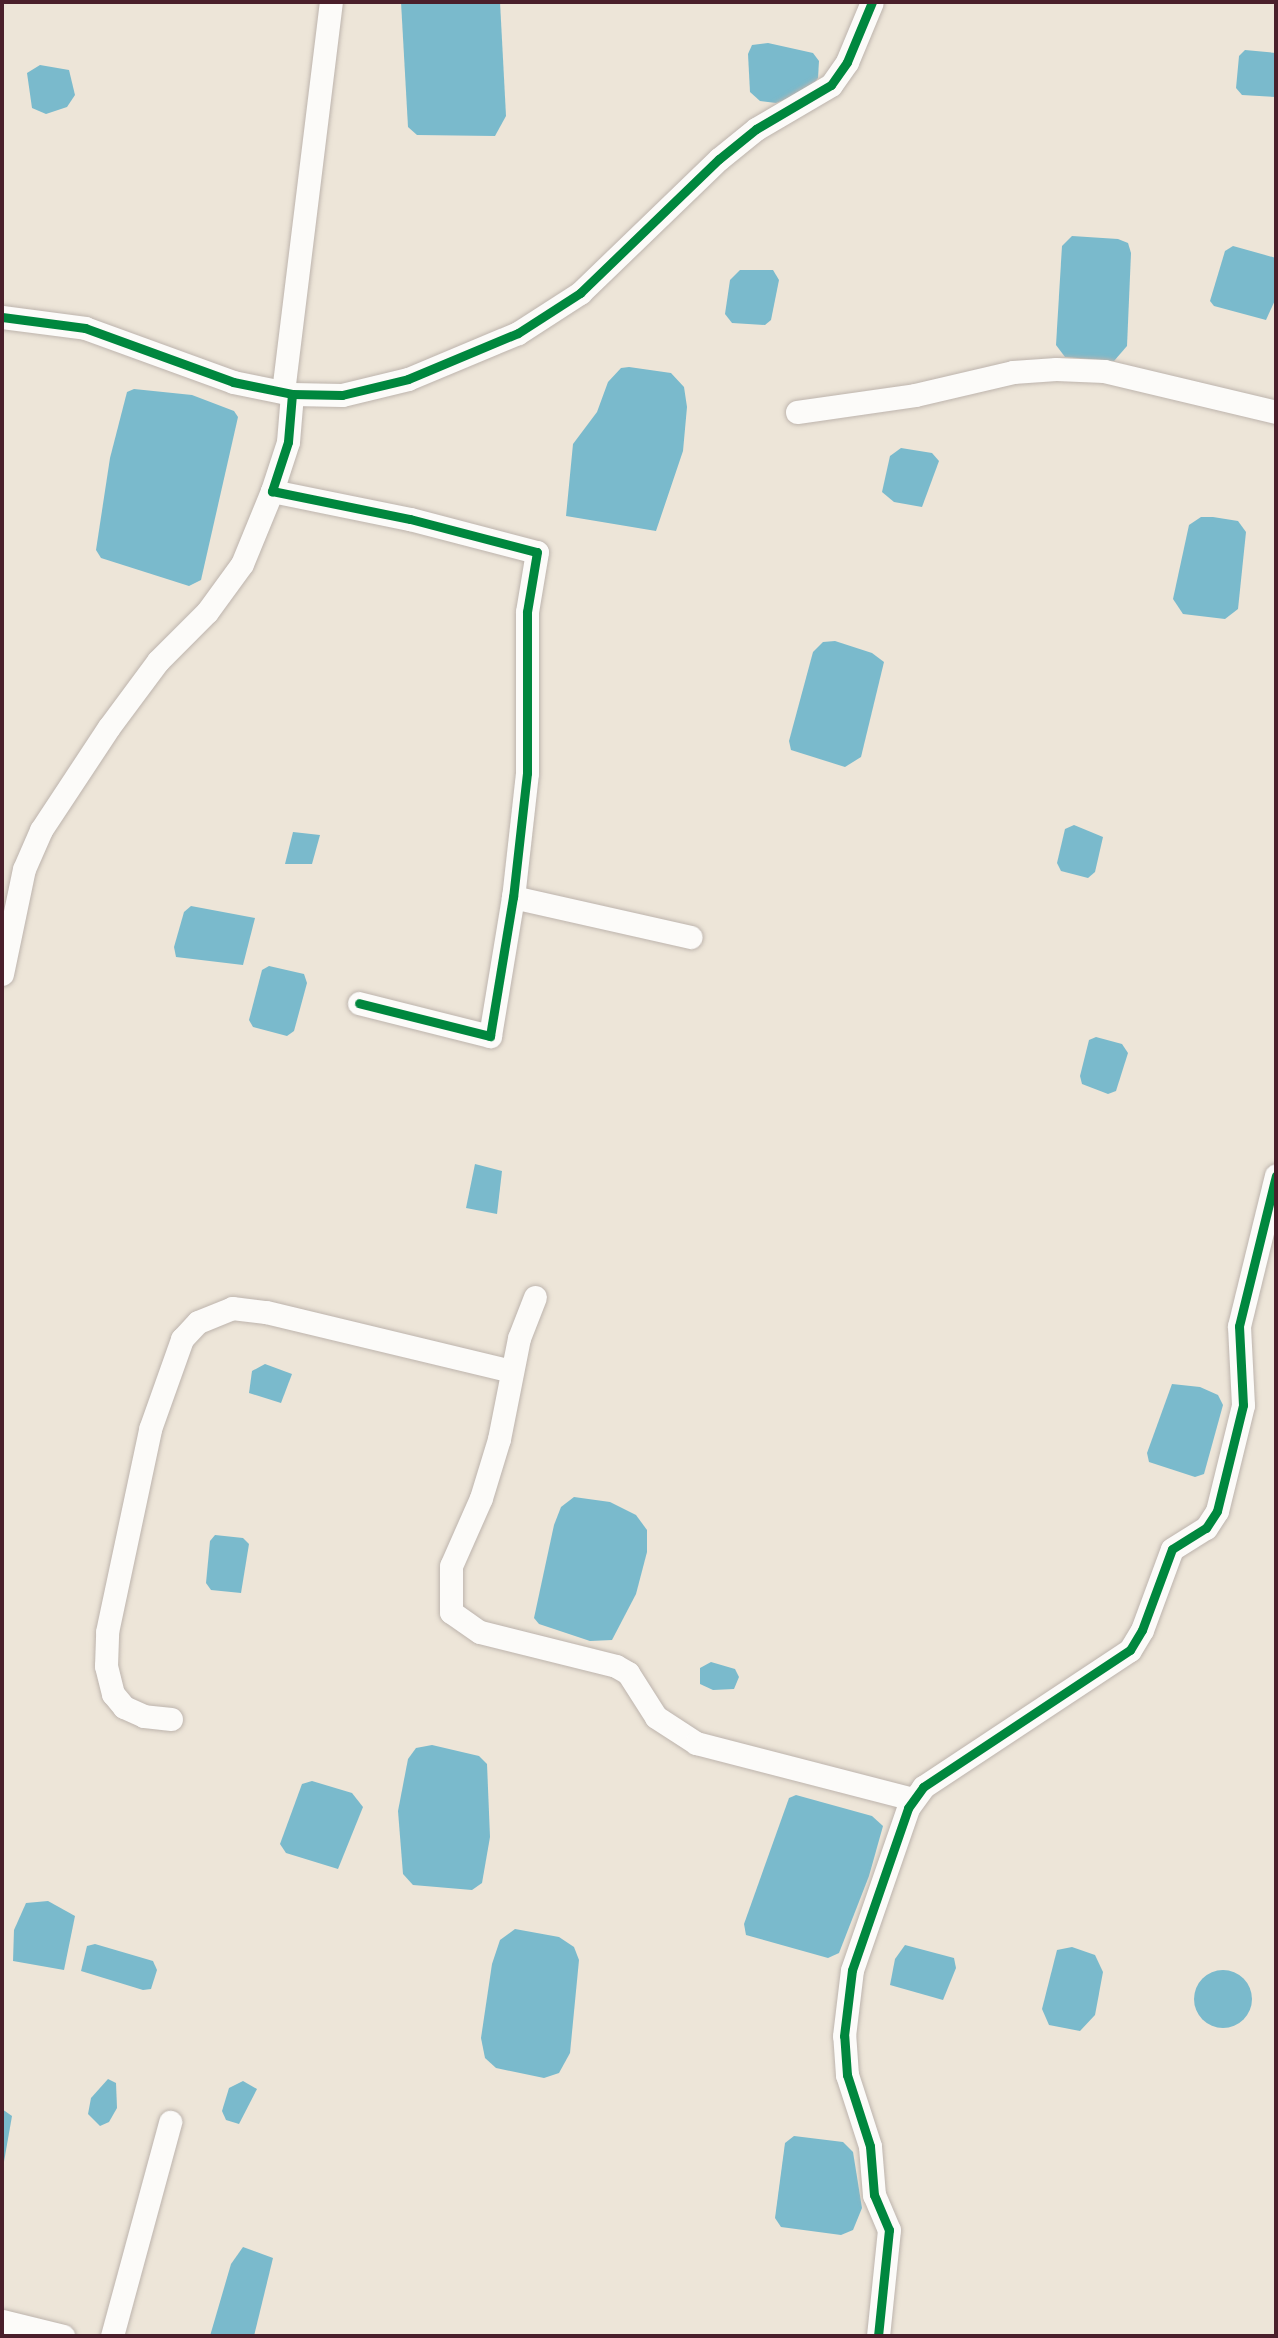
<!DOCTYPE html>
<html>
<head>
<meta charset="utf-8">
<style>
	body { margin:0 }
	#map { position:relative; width:1278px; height:2338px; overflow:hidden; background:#ede5d8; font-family:"Balsamiq Sans",sans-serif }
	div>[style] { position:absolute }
	.water>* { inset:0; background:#7abacc }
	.round { border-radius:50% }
	.roads { filter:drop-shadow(0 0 2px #bdb4ad) drop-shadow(0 0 2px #bdb4ad) }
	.minor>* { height:23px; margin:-11.5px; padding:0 11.5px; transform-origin:11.5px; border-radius:11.5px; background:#fcfbf9 }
	.cycleway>* { height:9px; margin:-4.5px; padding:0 4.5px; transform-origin:4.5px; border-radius:4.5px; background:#00873e }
	span { translate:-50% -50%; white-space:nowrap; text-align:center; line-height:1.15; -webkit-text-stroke:7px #fff; paint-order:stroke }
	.frame { position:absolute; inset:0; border:4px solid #4a1f2b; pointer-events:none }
</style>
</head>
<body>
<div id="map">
	<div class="water">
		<div style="clip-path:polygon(401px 2px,500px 2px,506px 116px,495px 136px,417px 135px,408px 127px)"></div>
		<div style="clip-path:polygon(768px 43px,813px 53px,819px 61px,818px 78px,809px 90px,776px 103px,760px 101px,750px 92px,748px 54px,752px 45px)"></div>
		<div style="clip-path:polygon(1245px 50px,1276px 53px,1276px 97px,1242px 95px,1236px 88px,1239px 56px)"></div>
		<div style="clip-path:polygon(40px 65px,69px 70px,75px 95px,67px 107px,46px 114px,32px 108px,27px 73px)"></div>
		<div style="clip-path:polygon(1072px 236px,1118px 239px,1128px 243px,1131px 253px,1127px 346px,1114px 361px,1065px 357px,1056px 345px,1062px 246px)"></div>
		<div style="clip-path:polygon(1233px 246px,1276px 258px,1276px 298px,1266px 320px,1214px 306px,1210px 301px,1225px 251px)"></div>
		<div style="clip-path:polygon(740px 270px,773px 270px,779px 280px,771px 320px,765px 325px,732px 323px,725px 314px,730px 280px)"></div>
		<div style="clip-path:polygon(629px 367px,671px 373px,684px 387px,687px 407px,683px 451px,656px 531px,566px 516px,573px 444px,597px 412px,608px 382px,621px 368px)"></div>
		<div style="clip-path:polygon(134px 389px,192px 395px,234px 411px,238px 417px,201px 580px,189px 586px,101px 558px,96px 550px,110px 458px,127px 392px)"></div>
		<div style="clip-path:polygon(901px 448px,932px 453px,939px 461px,922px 507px,894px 502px,882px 492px,890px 456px)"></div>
		<div style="clip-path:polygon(1213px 517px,1238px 521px,1246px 532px,1238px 609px,1225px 619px,1183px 614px,1173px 599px,1189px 525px,1201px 517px)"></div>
		<div style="clip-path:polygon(835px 641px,872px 653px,884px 662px,861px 757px,845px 767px,791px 750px,789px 741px,813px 652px,823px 642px)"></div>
		<div style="clip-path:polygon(1074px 825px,1103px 837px,1095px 872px,1088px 878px,1061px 871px,1057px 863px,1065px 829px)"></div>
		<div style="clip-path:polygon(293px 832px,320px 835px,312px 864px,285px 864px)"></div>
		<div style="clip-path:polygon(191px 906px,255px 918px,243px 965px,176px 957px,174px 947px,184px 912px)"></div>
		<div style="clip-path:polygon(269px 966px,304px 974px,307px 983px,294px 1031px,287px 1036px,253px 1027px,249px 1020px,262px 970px)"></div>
		<div style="clip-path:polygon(1096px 1037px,1122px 1044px,1128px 1053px,1116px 1091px,1108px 1094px,1082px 1084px,1080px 1076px,1089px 1040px)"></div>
		<div style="clip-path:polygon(475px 1164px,502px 1171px,497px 1214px,466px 1208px)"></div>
		<div style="clip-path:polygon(265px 1364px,292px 1374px,281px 1403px,249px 1393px,252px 1371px)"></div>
		<div style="clip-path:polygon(1172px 1384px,1200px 1387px,1218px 1395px,1223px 1405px,1204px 1474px,1195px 1477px,1149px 1462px,1147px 1453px)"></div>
		<div style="clip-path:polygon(574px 1497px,610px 1502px,636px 1515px,647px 1530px,647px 1552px,636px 1594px,612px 1640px,590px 1641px,539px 1624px,534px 1618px,554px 1525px,561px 1507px)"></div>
		<div style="clip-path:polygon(215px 1535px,243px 1538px,249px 1544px,241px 1593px,211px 1590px,206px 1583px,210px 1541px)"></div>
		<div style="clip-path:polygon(711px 1662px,735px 1669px,739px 1677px,734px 1689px,713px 1690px,700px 1684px,700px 1668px)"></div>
		<div style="clip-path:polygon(432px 1745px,479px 1756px,487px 1764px,490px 1837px,482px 1883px,472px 1890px,413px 1885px,403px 1874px,398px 1811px,408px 1759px,416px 1748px)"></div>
		<div style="clip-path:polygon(312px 1781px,352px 1793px,363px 1807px,338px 1869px,286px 1853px,280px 1844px,302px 1784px)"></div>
		<div style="clip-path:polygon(796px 1795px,872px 1816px,883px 1826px,869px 1876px,839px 1953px,828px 1958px,746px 1935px,744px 1924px,789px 1798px)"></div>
		<div style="clip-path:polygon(48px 1901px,75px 1916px,64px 1970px,13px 1961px,14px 1930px,26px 1903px)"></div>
		<div style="clip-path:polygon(515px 1929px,559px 1937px,574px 1947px,579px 1960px,570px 2053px,559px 2073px,544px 2078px,496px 2068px,485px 2058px,481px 2038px,492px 1964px,500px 1940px)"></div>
		<div style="clip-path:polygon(95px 1944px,153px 1961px,157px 1970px,151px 1989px,143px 1990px,81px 1971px,87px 1946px)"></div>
		<div style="clip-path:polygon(905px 1945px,954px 1958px,956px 1968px,943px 2000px,890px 1985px,895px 1959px)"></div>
		<div style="clip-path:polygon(1072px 1947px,1095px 1955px,1103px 1972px,1095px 2015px,1080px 2031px,1049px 2025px,1042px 2009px,1057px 1950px)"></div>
		<div class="round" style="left:1194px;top:1970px;width:58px;height:58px"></div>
		<div style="clip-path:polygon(108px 2079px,116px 2083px,117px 2108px,109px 2122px,100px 2126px,88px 2114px,91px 2098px)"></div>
		<div style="clip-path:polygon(243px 2081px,257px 2089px,239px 2124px,226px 2120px,222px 2111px,229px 2088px)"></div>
		<div style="clip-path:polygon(2px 2109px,12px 2116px,2px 2173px)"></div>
		<div style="clip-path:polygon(794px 2136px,843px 2142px,853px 2152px,862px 2208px,853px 2230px,841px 2235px,781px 2227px,775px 2218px,785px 2143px)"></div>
		<div style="clip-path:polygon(243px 2247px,273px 2258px,254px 2336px,210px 2336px,231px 2264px)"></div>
	</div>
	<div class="roads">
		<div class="minor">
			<div style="left:2px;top:317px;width:84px;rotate:7.5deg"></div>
			<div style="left:85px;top:328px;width:158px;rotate:20deg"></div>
			<div style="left:233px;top:382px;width:60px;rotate:11.5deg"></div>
			<div style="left:292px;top:394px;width:50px;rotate:1.1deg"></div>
			<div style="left:342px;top:395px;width:68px;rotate:-13.6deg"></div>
			<div style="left:408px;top:379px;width:119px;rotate:-22.7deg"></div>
			<div style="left:518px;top:333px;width:74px;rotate:-32.8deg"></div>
			<div style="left:580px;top:293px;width:193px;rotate:-44deg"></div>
			<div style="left:719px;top:159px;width:48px;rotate:-39deg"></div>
			<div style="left:756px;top:129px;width:87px;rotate:-30.4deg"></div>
			<div style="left:831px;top:85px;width:28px;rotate:-55deg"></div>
			<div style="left:847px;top:62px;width:65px;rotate:-67.4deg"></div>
			<div style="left:283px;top:392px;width:393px;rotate:-83deg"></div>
			<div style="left:292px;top:394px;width:48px;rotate:94.8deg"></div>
			<div style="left:288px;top:442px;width:52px;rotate:108.1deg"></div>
			<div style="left:272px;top:491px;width:141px;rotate:11.5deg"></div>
			<div style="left:410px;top:519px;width:131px;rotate:14.6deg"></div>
			<div style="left:537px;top:552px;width:61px;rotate:99.5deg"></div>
			<div style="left:527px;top:612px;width:161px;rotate:90deg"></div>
			<div style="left:527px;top:773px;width:125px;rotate:96.4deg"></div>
			<div style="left:513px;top:897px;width:141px;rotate:99.4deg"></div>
			<div style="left:490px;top:1036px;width:135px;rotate:-165.9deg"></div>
			<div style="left:797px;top:412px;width:119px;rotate:-8.2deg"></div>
			<div style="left:915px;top:395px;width:101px;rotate:-13.2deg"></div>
			<div style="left:1013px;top:372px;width:43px;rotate:-4deg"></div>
			<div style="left:1056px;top:369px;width:48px;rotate:2.4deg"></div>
			<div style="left:1104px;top:371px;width:177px;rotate:13.4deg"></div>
			<div style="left:513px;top:897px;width:182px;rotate:12.7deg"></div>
			<div style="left:2px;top:974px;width:107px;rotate:-78.2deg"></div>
			<div style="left:24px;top:869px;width:43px;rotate:-66.4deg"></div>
			<div style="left:41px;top:830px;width:123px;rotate:-56.6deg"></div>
			<div style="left:109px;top:727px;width:82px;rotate:-53.4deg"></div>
			<div style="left:158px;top:661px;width:69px;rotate:-45deg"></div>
			<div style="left:207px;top:612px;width:59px;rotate:-53.9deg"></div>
			<div style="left:242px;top:564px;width:79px;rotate:-67.7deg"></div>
			<div style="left:535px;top:1297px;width:44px;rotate:111.3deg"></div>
			<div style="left:519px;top:1338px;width:103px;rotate:101.2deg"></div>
			<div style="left:499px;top:1439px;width:62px;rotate:107deg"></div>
			<div style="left:481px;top:1498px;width:74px;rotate:113.8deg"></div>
			<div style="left:451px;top:1566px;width:46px;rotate:90deg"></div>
			<div style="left:451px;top:1612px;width:35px;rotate:35deg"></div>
			<div style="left:480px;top:1632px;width:140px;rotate:14deg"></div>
			<div style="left:616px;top:1666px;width:14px;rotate:30deg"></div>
			<div style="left:628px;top:1673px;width:52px;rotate:57.5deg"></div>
			<div style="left:656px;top:1717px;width:48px;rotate:33deg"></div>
			<div style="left:696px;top:1743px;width:224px;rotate:14.5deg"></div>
			<div style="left:171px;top:1719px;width:27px;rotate:-174deg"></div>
			<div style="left:144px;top:1716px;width:22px;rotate:-156deg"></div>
			<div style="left:124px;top:1707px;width:17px;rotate:-130deg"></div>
			<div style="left:113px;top:1694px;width:29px;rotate:-104deg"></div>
			<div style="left:106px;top:1666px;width:34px;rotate:-88deg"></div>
			<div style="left:107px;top:1632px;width:208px;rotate:-78deg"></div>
			<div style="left:150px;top:1429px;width:96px;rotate:-70.4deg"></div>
			<div style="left:182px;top:1339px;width:23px;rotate:-47deg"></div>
			<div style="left:198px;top:1322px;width:37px;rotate:-22deg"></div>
			<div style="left:232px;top:1308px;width:34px;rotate:7deg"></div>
			<div style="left:266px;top:1312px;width:252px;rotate:13.5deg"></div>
			<div style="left:2px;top:2321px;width:63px;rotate:13.8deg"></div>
			<div style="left:112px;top:2336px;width:222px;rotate:-74.8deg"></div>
			<div style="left:878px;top:2336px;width:107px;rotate:-84.1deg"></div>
			<div style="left:889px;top:2230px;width:38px;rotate:-113deg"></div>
			<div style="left:874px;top:2195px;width:49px;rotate:-94.7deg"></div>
			<div style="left:870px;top:2146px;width:75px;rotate:-107.9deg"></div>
			<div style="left:847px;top:2075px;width:39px;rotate:-94deg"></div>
			<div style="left:844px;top:2036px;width:66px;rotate:-83.1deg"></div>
			<div style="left:852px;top:1970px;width:171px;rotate:-70.9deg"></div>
			<div style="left:908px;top:1808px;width:26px;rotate:-54deg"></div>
			<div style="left:923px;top:1787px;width:248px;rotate:-33.5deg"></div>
			<div style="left:1130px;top:1650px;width:23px;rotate:-59deg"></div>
			<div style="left:1142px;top:1630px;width:86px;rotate:-69.7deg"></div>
			<div style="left:1172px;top:1549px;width:40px;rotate:-32deg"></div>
			<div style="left:1206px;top:1528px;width:20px;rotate:-57deg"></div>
			<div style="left:1217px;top:1511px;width:109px;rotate:-76.2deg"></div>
			<div style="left:1243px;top:1405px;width:79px;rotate:-92.9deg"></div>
			<div style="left:1239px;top:1326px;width:155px;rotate:-76.2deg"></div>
		</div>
	</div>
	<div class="cycleway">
		<div style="left:2px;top:317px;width:84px;rotate:7.5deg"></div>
		<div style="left:85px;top:328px;width:158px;rotate:20deg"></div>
		<div style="left:233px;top:382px;width:60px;rotate:11.5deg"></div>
		<div style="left:292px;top:394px;width:50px;rotate:1.1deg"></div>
		<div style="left:342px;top:395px;width:68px;rotate:-13.6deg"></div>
		<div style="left:408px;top:379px;width:119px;rotate:-22.7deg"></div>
		<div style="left:518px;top:333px;width:74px;rotate:-32.8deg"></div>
		<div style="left:580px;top:293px;width:193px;rotate:-44deg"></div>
		<div style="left:719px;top:159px;width:48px;rotate:-39deg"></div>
		<div style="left:756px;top:129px;width:87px;rotate:-30.4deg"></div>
		<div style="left:831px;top:85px;width:28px;rotate:-55deg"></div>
		<div style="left:847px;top:62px;width:65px;rotate:-67.4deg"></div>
		<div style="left:292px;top:394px;width:48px;rotate:94.8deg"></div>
		<div style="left:288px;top:442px;width:52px;rotate:108.1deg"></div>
		<div style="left:272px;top:491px;width:141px;rotate:11.5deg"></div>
		<div style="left:410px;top:519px;width:131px;rotate:14.6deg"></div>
		<div style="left:537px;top:552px;width:61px;rotate:99.5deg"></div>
		<div style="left:527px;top:612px;width:161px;rotate:90deg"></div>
		<div style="left:527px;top:773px;width:125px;rotate:96.4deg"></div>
		<div style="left:513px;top:897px;width:141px;rotate:99.4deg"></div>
		<div style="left:490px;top:1036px;width:135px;rotate:-165.9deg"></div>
		<div style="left:878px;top:2336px;width:107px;rotate:-84.1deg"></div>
		<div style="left:889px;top:2230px;width:38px;rotate:-113deg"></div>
		<div style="left:874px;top:2195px;width:49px;rotate:-94.7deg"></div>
		<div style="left:870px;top:2146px;width:75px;rotate:-107.9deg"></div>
		<div style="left:847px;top:2075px;width:39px;rotate:-94deg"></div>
		<div style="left:844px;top:2036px;width:66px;rotate:-83.1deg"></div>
		<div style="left:852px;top:1970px;width:171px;rotate:-70.9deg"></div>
		<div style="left:908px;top:1808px;width:26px;rotate:-54deg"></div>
		<div style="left:923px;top:1787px;width:248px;rotate:-33.5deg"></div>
		<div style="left:1130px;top:1650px;width:23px;rotate:-59deg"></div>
		<div style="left:1142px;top:1630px;width:86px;rotate:-69.7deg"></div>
		<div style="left:1172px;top:1549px;width:40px;rotate:-32deg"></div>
		<div style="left:1206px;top:1528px;width:20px;rotate:-57deg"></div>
		<div style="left:1217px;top:1511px;width:109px;rotate:-76.2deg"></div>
		<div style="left:1243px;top:1405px;width:79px;rotate:-92.9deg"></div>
		<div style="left:1239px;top:1326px;width:155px;rotate:-76.2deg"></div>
	</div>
	<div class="frame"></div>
</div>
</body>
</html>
